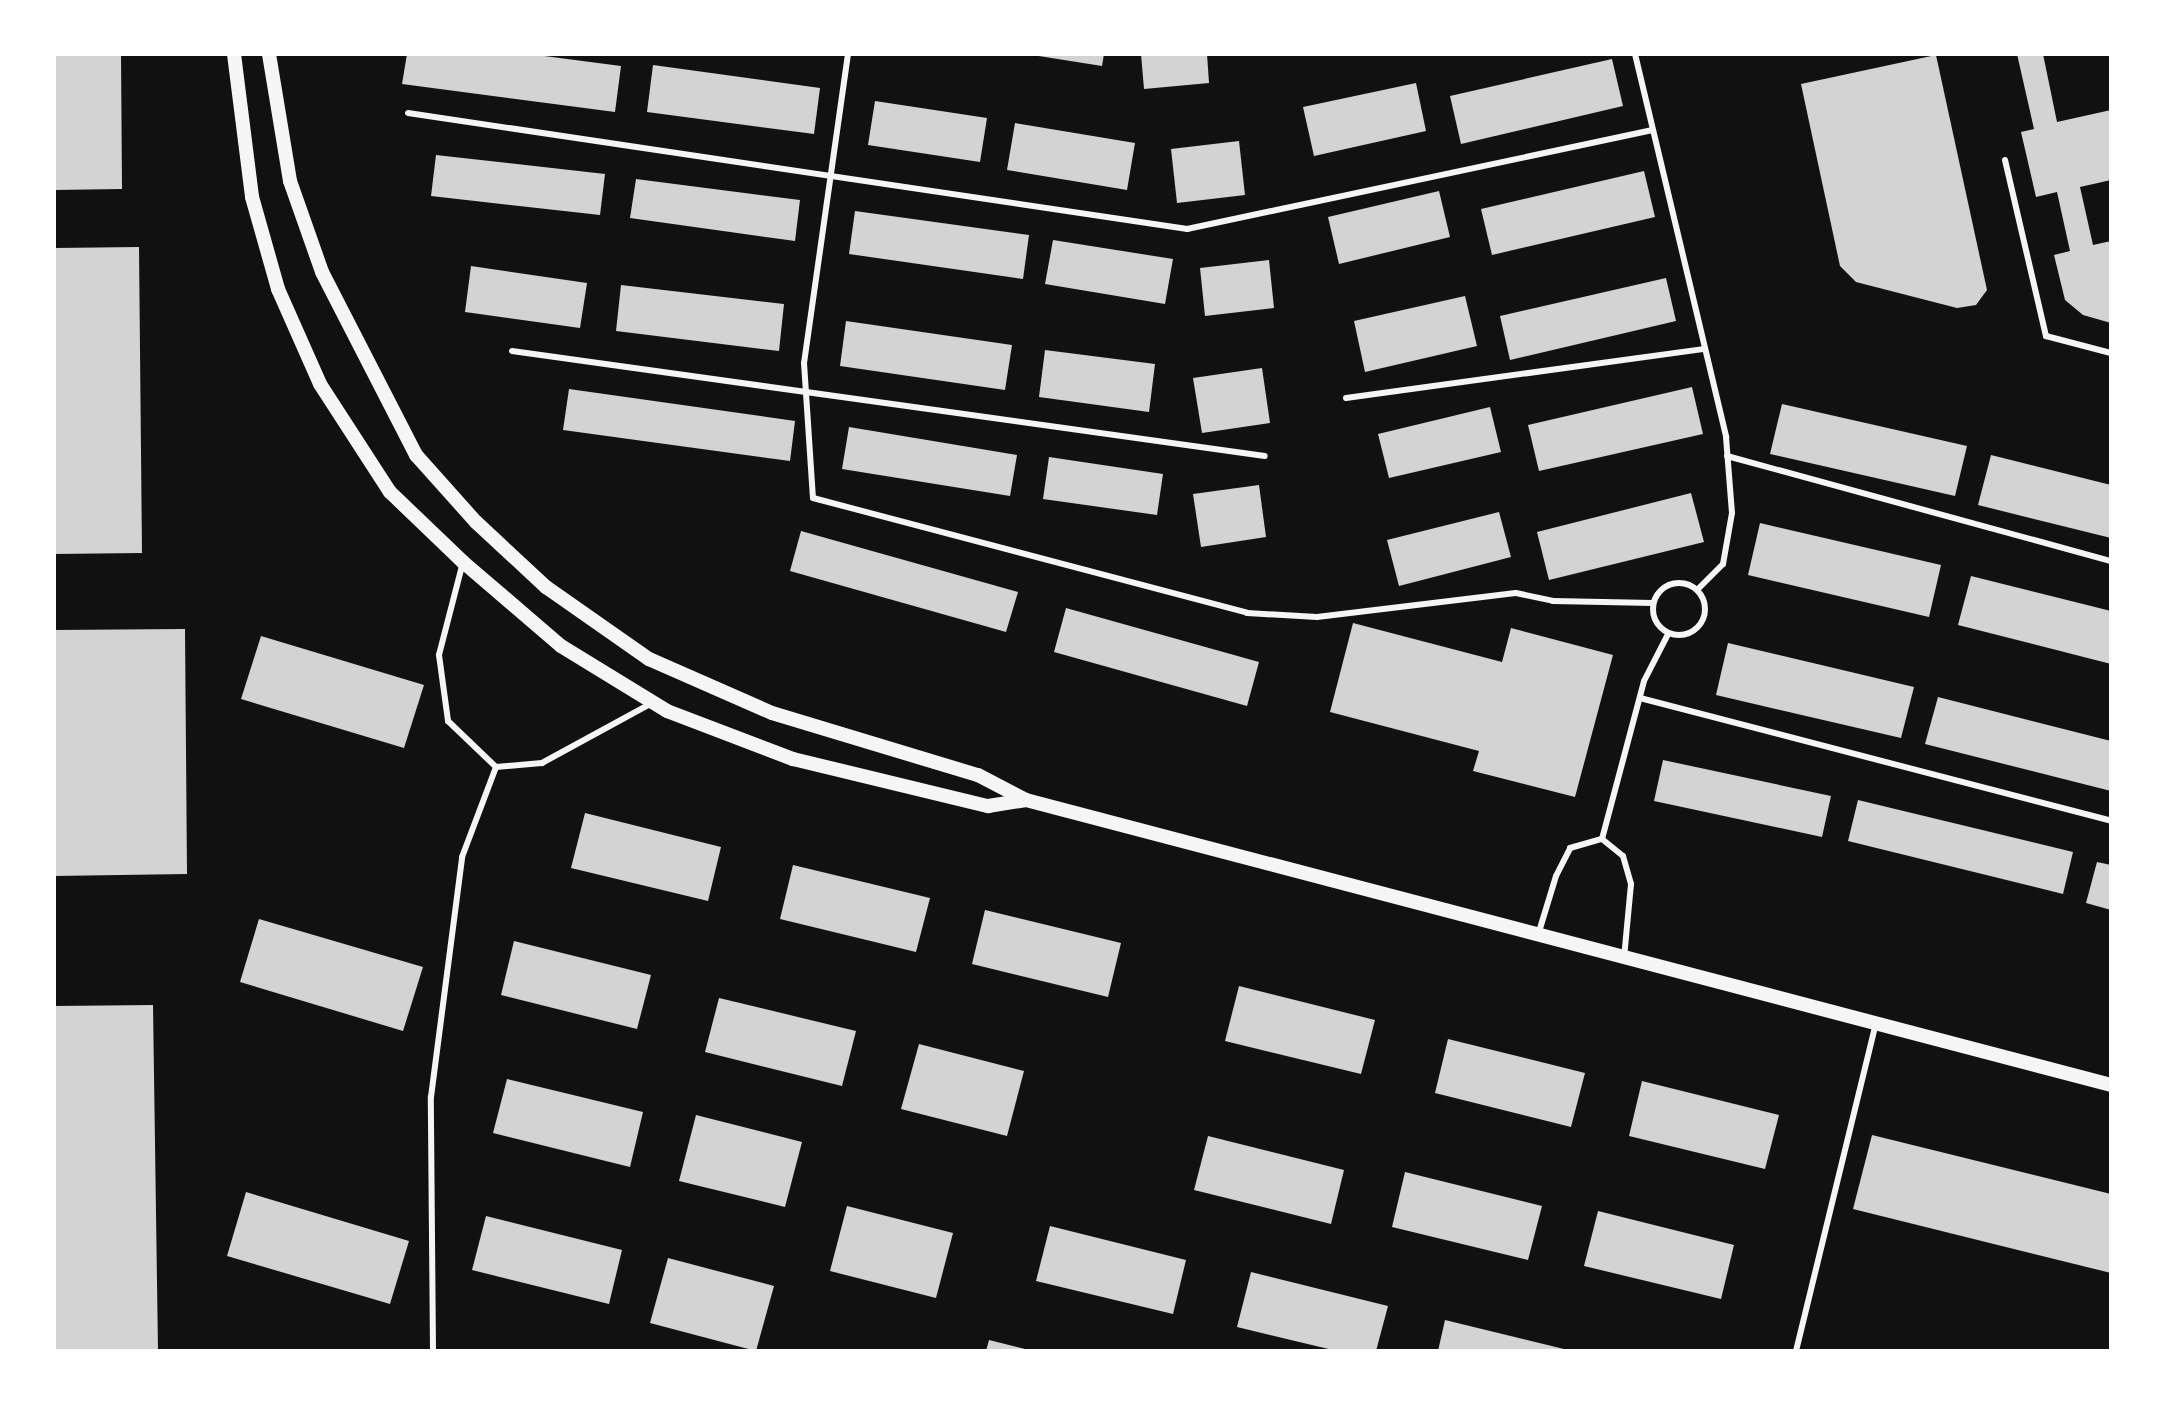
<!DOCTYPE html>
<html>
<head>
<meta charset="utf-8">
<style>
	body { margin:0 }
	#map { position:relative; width:2165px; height:1405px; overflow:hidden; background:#111; font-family:"Alegreya Sans",sans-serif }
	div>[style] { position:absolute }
	.building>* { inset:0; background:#d3d3d3 }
	.service>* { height:6px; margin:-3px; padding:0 3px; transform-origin:3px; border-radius:3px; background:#f5f5f5 }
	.service>.ring { margin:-3px; padding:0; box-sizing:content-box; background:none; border:6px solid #f5f5f5; border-radius:50% }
	.tertiary>* { height:14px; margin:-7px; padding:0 7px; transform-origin:7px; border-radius:7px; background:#f5f5f5 }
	span { translate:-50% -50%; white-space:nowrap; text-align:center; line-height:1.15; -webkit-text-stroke:7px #fff; paint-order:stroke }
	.frame { position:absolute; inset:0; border:56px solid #fff; pointer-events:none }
</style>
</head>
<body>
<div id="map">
	<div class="building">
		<div style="clip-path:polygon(54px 54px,121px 54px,122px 189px,54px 190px)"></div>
		<div style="clip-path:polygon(407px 54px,529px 54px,621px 66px,615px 112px,402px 84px)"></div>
		<div style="clip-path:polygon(1026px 54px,1104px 54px,1102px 66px)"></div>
		<div style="clip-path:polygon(1141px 54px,1207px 54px,1209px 83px,1144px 89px)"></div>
		<div style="clip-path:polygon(2017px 54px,2043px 54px,2057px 122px,2111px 110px,2111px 180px,2080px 187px,2093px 245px,2111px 241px,2111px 323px,2083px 315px,2065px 300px,2054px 255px,2070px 251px,2057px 192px,2036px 197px,2021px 132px,2034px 129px)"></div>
		<div style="clip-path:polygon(1936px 55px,1987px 290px,1976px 305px,1957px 308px,1856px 282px,1840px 266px,1801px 84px)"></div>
		<div style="clip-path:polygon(1612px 59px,1623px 106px,1461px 144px,1450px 96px)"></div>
		<div style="clip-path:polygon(653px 65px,820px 88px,814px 134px,647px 112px)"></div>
		<div style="clip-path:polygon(1416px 83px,1426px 131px,1314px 156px,1303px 107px)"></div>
		<div style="clip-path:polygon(875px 101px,987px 118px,980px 162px,868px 145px)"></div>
		<div style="clip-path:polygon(1015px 123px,1135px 143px,1127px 190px,1007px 170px)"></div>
		<div style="clip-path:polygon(1239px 141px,1245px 195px,1177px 203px,1171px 149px)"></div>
		<div style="clip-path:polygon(436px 155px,605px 174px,600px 215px,431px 196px)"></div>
		<div style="clip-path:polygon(1644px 171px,1655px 217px,1492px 255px,1481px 209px)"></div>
		<div style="clip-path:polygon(636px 179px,800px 200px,795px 241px,630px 218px)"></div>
		<div style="clip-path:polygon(1439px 191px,1450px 237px,1339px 264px,1328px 217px)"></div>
		<div style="clip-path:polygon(855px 211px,1029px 235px,1023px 279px,849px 254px)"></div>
		<div style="clip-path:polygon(1053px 240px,1173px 259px,1165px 304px,1045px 284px)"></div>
		<div style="clip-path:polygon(139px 247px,142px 553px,54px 554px,54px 248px)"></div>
		<div style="clip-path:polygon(1269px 260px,1274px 308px,1205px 316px,1200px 268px)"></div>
		<div style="clip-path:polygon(471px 266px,587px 283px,580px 328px,465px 312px)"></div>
		<div style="clip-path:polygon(1666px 278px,1676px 321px,1510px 360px,1500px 316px)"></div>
		<div style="clip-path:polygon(621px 285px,784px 304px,779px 351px,616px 331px)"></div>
		<div style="clip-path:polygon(1465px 296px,1477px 346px,1365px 372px,1354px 321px)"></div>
		<div style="clip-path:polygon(846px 321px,1012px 345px,1005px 390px,840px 366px)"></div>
		<div style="clip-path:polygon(1045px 350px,1155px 364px,1149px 412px,1039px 397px)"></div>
		<div style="clip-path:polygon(1262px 368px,1270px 423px,1202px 433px,1193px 378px)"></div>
		<div style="clip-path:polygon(1692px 387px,1703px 434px,1539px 471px,1528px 425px)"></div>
		<div style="clip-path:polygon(569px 389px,795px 421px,790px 461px,563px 430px)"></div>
		<div style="clip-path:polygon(1782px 404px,1967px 446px,1955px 496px,1770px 454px)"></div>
		<div style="clip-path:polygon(1490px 407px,1501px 452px,1389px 478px,1378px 434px)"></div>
		<div style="clip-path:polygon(849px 427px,1017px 455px,1010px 496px,842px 469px)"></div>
		<div style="clip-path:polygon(1991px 455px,2111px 485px,2111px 538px,1978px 505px)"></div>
		<div style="clip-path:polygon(1049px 457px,1163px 474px,1157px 515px,1043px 499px)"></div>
		<div style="clip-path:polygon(1259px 485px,1266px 537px,1201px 547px,1193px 494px)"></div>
		<div style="clip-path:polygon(1691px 493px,1704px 542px,1549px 580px,1537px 532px)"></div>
		<div style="clip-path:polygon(1499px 512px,1511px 557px,1399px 586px,1387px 540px)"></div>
		<div style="clip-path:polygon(1760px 523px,1941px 565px,1929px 617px,1748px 575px)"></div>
		<div style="clip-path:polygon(801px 531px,1018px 592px,1006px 632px,790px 571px)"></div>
		<div style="clip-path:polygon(1971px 576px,2111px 611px,2111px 664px,1958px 625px)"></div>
		<div style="clip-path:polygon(1066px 608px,1259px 662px,1247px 706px,1054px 652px)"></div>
		<div style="clip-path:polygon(1353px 623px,1502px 662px,1511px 628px,1613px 655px,1575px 797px,1473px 771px,1479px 751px,1330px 712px)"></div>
		<div style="clip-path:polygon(185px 629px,187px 874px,54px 876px,54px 630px)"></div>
		<div style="clip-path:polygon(261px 636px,424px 685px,404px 748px,241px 699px)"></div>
		<div style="clip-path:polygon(1728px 643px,1914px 687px,1901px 738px,1716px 695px)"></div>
		<div style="clip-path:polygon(1938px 697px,2111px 741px,2111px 791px,1925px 744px)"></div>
		<div style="clip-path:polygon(1663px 760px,1831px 796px,1822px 837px,1654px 801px)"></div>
		<div style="clip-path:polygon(1858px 800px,2073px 852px,2063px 894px,1848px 841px)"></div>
		<div style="clip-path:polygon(585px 813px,721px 847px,708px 901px,571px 868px)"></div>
		<div style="clip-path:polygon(2097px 862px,2111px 865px,2111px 910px,2086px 903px)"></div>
		<div style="clip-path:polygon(793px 865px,930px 898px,916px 952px,780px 919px)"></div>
		<div style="clip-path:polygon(985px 910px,1121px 943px,1108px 997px,972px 964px)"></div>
		<div style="clip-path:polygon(259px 919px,423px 967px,403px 1031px,240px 982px)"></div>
		<div style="clip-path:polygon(514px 941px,651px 975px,637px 1029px,501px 995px)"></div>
		<div style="clip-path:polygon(1239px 986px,1375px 1020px,1361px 1074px,1225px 1041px)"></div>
		<div style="clip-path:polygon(719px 998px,856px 1031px,842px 1086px,705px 1052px)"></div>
		<div style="clip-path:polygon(153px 1005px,158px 1351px,54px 1351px,54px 1006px)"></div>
		<div style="clip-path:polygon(1448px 1039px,1585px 1073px,1571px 1127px,1435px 1093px)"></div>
		<div style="clip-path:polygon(919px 1044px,1024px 1071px,1007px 1136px,901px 1109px)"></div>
		<div style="clip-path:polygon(507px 1079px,643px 1112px,630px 1167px,493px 1133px)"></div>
		<div style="clip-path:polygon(1642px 1081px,1779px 1115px,1765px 1169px,1629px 1136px)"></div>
		<div style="clip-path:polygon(696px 1115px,802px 1142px,785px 1207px,679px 1181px)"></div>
		<div style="clip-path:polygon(1872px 1135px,2111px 1194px,2111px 1273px,1853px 1209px)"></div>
		<div style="clip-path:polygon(1208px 1136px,1344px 1170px,1331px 1224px,1194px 1190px)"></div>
		<div style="clip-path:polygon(1405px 1172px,1542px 1206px,1528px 1260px,1392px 1227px)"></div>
		<div style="clip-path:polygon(246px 1192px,409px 1241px,390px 1304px,227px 1256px)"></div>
		<div style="clip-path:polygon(847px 1206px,953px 1233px,936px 1298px,830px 1271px)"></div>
		<div style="clip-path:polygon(1598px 1211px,1734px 1245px,1721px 1299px,1584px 1266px)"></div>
		<div style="clip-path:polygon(486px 1216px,622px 1250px,609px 1304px,472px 1270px)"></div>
		<div style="clip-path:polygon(1050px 1226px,1186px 1260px,1173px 1314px,1036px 1281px)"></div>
		<div style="clip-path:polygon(668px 1258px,774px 1286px,756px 1351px,650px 1323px)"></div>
		<div style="clip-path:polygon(1251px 1272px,1388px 1306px,1376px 1351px,1337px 1351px,1237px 1327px)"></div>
		<div style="clip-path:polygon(1445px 1320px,1568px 1350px,1568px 1351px,1438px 1351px)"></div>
		<div style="clip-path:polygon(989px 1340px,1029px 1350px,1029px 1351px,986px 1351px)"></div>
	</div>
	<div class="service">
		<div style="left:848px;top:54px;width:312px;rotate:98.1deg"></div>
		<div style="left:804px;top:363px;width:135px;rotate:86.2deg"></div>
		<div style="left:813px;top:498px;width:449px;rotate:14.8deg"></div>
		<div style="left:1247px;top:613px;width:70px;rotate:3.3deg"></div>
		<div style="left:1317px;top:617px;width:200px;rotate:-6.9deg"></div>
		<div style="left:1516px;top:593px;width:38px;rotate:12deg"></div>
		<div style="left:1553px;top:601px;width:100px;rotate:1.1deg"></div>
		<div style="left:1635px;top:54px;width:394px;rotate:76.6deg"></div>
		<div style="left:1726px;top:437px;width:76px;rotate:85.5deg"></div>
		<div style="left:1732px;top:513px;width:52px;rotate:100deg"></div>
		<div style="left:1723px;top:564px;width:35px;rotate:135deg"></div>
		<div style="left:408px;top:113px;width:788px;rotate:8.47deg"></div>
		<div style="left:1187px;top:229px;width:476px;rotate:-12deg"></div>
		<div style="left:2005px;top:160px;width:181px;rotate:76.9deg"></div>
		<div style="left:2046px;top:336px;width:67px;rotate:14.7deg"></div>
		<div style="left:512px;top:351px;width:760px;rotate:7.94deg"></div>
		<div style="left:1346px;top:398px;width:362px;rotate:-7.8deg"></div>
		<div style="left:1727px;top:456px;width:398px;rotate:15.3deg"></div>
		<div style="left:463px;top:562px;width:96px;rotate:104.5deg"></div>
		<div style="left:439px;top:655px;width:67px;rotate:82.2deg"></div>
		<div style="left:448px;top:721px;width:66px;rotate:43.8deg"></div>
		<div style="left:496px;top:767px;width:46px;rotate:-5deg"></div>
		<div style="left:542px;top:763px;width:125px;rotate:-28.6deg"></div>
		<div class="ring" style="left:1653px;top:583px;width:46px;height:46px"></div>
		<div style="left:1640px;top:698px;width:487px;rotate:14.6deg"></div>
		<div style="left:1602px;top:839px;width:163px;rotate:-75.1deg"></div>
		<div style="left:1644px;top:681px;width:53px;rotate:-62.9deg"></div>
		<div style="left:1538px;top:935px;width:62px;rotate:-73deg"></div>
		<div style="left:1556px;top:876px;width:31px;rotate:-63deg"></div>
		<div style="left:1570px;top:848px;width:33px;rotate:-16deg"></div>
		<div style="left:1602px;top:839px;width:27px;rotate:39deg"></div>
		<div style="left:1623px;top:856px;width:29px;rotate:74deg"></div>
		<div style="left:1631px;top:884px;width:74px;rotate:95.4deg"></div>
		<div style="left:433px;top:1351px;width:254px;rotate:-90.5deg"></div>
		<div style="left:431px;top:1097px;width:242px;rotate:-82.6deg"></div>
		<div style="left:462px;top:857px;width:96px;rotate:-69.3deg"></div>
		<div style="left:1796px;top:1351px;width:337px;rotate:-76.3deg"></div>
	</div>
	<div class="tertiary">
		<div style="left:234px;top:54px;width:144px;rotate:82.8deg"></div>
		<div style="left:252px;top:197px;width:96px;rotate:74.2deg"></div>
		<div style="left:278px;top:289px;width:104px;rotate:66.1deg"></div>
		<div style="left:320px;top:384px;width:129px;rotate:57.1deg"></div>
		<div style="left:390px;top:492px;width:101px;rotate:43.8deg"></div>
		<div style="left:463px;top:562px;width:129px;rotate:40.6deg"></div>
		<div style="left:561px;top:646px;width:124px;rotate:31.5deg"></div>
		<div style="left:667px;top:711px;width:135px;rotate:20.9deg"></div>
		<div style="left:793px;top:759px;width:201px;rotate:13.6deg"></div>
		<div style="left:988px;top:806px;width:37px;rotate:-9deg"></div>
		<div style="left:269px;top:54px;width:129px;rotate:80.6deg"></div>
		<div style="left:290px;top:181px;width:96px;rotate:70.6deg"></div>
		<div style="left:322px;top:272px;width:206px;rotate:62.8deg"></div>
		<div style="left:416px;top:455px;width:90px;rotate:48.2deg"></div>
		<div style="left:476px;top:522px;width:96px;rotate:42.9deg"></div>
		<div style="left:546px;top:587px;width:126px;rotate:35deg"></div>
		<div style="left:649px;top:659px;width:134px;rotate:23.7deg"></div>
		<div style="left:772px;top:713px;width:215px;rotate:16.8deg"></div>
		<div style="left:978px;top:775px;width:54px;rotate:27.5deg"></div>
		<div style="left:1026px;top:800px;width:1122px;rotate:14.72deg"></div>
	</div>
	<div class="frame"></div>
</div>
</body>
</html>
